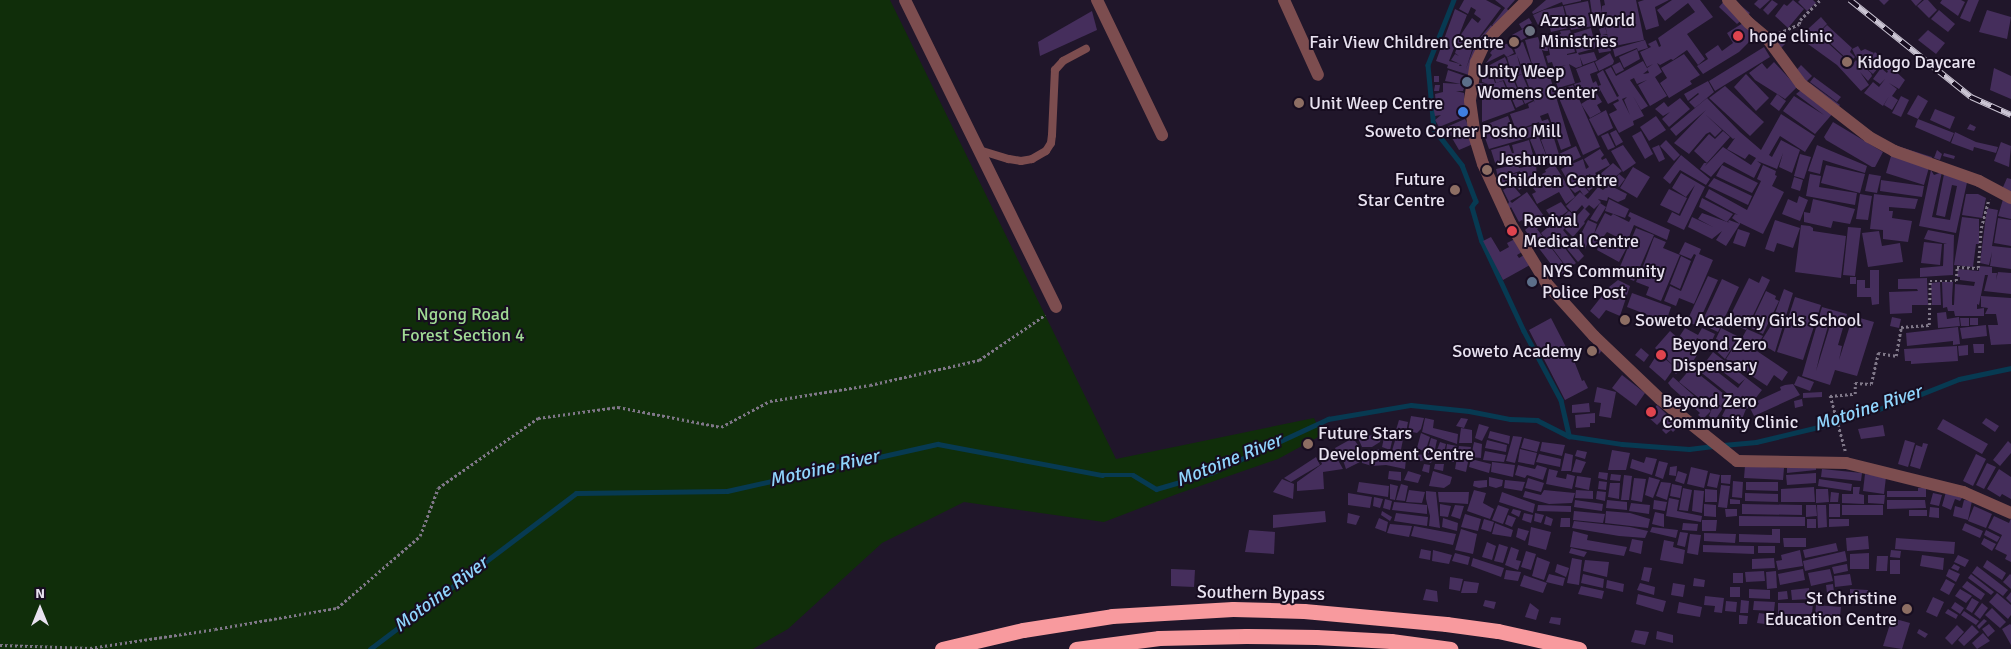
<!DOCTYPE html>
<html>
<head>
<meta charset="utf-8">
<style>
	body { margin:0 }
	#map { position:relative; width:2011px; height:649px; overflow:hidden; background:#20162a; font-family:Signika,sans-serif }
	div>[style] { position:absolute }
	.green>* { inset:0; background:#102e0a }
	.stream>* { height:4.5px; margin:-2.25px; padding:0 2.25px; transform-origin:2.25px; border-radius:2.25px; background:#073a52 }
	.building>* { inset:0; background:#452e5c }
	.path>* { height:2.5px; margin-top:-1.25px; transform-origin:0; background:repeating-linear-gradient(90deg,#7f7788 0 2.5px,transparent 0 5px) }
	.lane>* { height:8px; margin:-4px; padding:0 4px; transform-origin:4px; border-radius:4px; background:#7c4d4f }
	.street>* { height:12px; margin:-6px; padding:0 6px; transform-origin:6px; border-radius:6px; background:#7c4d4f }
	.highway>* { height:15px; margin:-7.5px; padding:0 7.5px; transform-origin:7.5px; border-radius:7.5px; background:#f89a9e }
	.rail>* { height:5.5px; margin-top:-2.75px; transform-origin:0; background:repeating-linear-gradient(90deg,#170d20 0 11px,#cbc5d4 0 22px); box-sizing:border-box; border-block:1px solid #cbc5d4 }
	.dots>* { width:14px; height:14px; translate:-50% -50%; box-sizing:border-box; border:2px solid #170d20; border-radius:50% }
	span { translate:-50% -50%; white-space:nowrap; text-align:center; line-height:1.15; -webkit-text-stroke:4px #170d20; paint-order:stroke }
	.poi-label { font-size:18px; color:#e8e2f0 }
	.left { translate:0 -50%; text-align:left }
	.right { translate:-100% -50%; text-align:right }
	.park-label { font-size:18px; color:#a0da95 }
	.street-label { font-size:18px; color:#e8e2f0 }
	.water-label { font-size:19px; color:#90d5fd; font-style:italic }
	.north { position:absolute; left:15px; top:584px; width:50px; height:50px; -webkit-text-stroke:4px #170d20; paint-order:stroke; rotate:0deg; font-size:14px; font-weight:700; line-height:20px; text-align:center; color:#e8e2f0 }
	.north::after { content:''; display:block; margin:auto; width:18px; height:22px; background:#e8e2f0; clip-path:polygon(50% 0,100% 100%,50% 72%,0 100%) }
</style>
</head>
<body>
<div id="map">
	<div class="green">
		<div style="clip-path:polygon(0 0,890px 0,1116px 459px,1314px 418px,1322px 435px,1278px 459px,1177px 494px,1104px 522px,964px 502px,882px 543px,788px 629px,753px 649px,0 649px)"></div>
	</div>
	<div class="stream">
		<div style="left:1454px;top:0;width:70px;rotate:111.8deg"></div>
		<div style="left:1428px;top:65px;width:64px;rotate:84.6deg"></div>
		<div style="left:1434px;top:129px;width:46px;rotate:52.1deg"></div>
		<div style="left:1462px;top:165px;width:39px;rotate:69deg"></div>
		<div style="left:1476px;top:201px;width:7px;rotate:124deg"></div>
		<div style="left:1472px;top:207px;width:35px;rotate:74deg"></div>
		<div style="left:1482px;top:241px;width:99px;rotate:65deg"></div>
		<div style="left:1524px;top:331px;width:78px;rotate:61.8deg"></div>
		<div style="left:1561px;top:400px;width:37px;rotate:77deg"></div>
		<div style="left:1723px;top:445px;width:33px;rotate:-5deg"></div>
		<div style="left:1756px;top:442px;width:81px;rotate:-13.5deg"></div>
		<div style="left:1835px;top:423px;width:69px;rotate:-17.7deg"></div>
		<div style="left:1901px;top:402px;width:62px;rotate:-21.6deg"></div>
		<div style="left:1959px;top:379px;width:53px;rotate:-11.9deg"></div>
		<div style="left:370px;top:649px;width:258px;rotate:-37.1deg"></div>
		<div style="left:576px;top:493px;width:151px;rotate:-0.8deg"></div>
		<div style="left:727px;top:491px;width:216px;rotate:-12.6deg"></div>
		<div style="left:938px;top:444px;width:167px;rotate:10.7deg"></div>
		<div style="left:1102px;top:475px;width:31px"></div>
		<div style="left:1133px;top:475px;width:27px;rotate:31deg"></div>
		<div style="left:1156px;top:489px;width:57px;rotate:-16.2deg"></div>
		<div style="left:1211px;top:473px;width:129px;rotate:-24.8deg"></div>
		<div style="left:1328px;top:419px;width:84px;rotate:-9.6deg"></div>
		<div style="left:1411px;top:405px;width:58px;rotate:5.9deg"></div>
		<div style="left:1469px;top:411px;width:42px;rotate:11deg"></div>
		<div style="left:1510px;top:419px;width:27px;rotate:2deg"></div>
		<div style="left:1537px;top:420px;width:36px;rotate:27deg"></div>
		<div style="left:1569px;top:436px;width:54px;rotate:8.6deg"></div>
		<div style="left:1622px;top:444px;width:67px;rotate:4.3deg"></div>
		<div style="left:1689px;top:449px;width:24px;rotate:-7deg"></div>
	</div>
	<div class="building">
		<div style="clip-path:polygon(1464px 0,1486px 0,1501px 8px,1471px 48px,1456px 42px,1472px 18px,1478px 23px,1481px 19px,1474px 14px,1476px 10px,1471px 7px,1468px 14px,1459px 9px)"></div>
		<div style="clip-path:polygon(1495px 0,1515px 0,1507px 9px,1510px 12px,1496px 28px,1492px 25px,1505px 8px)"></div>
		<div style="clip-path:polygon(1546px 0,1581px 0,1581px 1px,1563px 5px,1562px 2px,1533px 14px,1532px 12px)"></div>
		<div style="clip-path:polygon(1590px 0,1600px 0,1603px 19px,1601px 20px,1603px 20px,1604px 26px,1594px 28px)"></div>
		<div style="clip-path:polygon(1604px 0,1636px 0,1644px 40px,1610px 47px,1611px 51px,1599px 53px,1595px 37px,1601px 35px,1599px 29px,1605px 27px,1607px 34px,1602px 35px,1607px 35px,1608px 38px,1604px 20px,1608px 18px,1604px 19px,1602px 12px,1602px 6px,1605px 5px)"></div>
		<div style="clip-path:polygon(1644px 0,1669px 0,1655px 7px,1659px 26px,1646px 30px,1638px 2px)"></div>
		<div style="clip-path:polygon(evenodd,1672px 0,1700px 0,1713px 17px,1687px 34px,1705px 59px,1698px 65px,1687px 50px,1673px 60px,1671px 59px,1660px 65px,1657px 63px,1662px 72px,1655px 77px,1667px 96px,1650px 106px,1638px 85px,1647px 80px,1637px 84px,1634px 78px,1630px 80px,1648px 106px,1641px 110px,1633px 96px,1644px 116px,1633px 121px,1634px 125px,1619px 133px,1609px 114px,1617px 110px,1613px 104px,1619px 101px,1618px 99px,1608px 104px,1598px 86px,1601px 85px,1597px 74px,1603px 70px,1617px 97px,1619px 96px,1605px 70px,1611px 67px,1616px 76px,1643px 61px,1648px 70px,1643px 74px,1649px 73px,1647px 68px,1653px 64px,1647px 67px,1640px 52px,1651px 47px,1648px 44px,1656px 40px,1659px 47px,1661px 46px,1658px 38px,1695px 12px,1688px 3px,1665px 21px,1657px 10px,1672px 0,1627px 97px,1624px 100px,1630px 115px,1622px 99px,1627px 97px)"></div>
		<div style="clip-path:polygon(1725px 0,1734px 0,1750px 13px,1737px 24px,1719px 7px)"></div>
		<div style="clip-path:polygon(1758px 0,1770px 0,1760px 9px,1754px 4px)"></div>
		<div style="clip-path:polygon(1772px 0,1778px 4px,1768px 15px,1763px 10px)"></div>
		<div style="clip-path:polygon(1793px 0,1804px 9px,1788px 28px,1775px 16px,1784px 4px,1787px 6px)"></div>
		<div style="clip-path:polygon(1800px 0,1813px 0,1816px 3px,1807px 11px,1798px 2px)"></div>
		<div style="clip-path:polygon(1879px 0,1889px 0,1884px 5px)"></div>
		<div style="clip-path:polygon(1911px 0,1922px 0,1916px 6px)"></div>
		<div style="clip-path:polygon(1924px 0,1928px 0,1937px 10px,1929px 18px,1917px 6px)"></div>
		<div style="clip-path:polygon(1942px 0,1961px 0,1965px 2px,1958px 16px,1940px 3px)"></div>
		<div style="clip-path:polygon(1968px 0,1979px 0,1970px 22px,1960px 18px)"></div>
		<div style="clip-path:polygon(1588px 1px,1593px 26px,1571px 30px,1564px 6px)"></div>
		<div style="clip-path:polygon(1563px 6px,1568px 28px,1551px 32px,1548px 20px,1538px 25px,1533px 15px,1544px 10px)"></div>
		<div style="clip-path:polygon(1455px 9px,1461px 12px,1456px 22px,1461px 12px,1467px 15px,1449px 61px,1460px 64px,1459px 66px,1462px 66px,1460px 64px,1451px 60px,1455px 54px,1459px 56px,1455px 53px,1458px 44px,1472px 50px,1466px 69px,1473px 50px,1472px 47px,1491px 25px,1494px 28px,1469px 75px,1447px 68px,1448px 65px,1436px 61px)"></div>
		<div style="clip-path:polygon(1939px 10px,1955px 24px,1948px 32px,1931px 19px)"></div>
		<div style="clip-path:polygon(1987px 10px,2011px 17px,2007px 39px,1979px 32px)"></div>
		<div style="clip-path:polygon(1092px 11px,1097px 30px,1040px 56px,1038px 42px)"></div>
		<div style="clip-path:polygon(1821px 17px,1827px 24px,1815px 36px,1808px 29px)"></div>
		<div style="clip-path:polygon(1529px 18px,1532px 23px,1522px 29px,1519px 24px)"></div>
		<div style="clip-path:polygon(1743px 23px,1755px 36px,1739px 52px,1703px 74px,1697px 66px,1708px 59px,1705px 54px,1718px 45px,1722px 51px,1733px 43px,1727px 33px)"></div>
		<div style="clip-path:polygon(1532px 24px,1537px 32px,1516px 43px,1512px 35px)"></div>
		<div style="clip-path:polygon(1827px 25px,1852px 48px,1850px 52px,1855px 57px,1850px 62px,1819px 33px)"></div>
		<div style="clip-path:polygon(1591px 28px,1596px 48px,1578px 53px,1579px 55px,1594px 52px,1597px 60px,1583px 65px,1580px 57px,1582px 66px,1576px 68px,1569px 64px,1575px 83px,1558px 88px,1552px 70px,1566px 65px,1554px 68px,1552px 62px,1548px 63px,1546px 56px,1550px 55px,1547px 39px,1548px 51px,1545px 51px,1542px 50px,1540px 36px,1561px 34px,1560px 31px,1570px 30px,1575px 52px,1567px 54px,1567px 58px,1567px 55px,1577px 53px,1572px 34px)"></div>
		<div style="clip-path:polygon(1928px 30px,1945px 43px,1936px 54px,1918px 40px)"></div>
		<div style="clip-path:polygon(1818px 34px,1852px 65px,1856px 60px,1871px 73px,1872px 76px,1868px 81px,1860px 72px,1869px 85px,1861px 91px,1837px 65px,1808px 44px)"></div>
		<div style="clip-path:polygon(1538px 37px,1571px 146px,1561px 150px,1548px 113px,1540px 116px,1542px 121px,1548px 119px,1554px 135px,1544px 138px,1539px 122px,1516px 130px,1510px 114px,1529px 108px,1528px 104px,1534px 101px,1535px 103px,1517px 55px,1522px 74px,1512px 77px,1524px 104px,1516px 108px,1504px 80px,1496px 83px,1493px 72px,1490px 73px,1488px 66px,1505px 57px,1511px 72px,1507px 57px,1516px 54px,1513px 45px,1523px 42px,1534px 71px,1525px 40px)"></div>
		<div style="clip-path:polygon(1645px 40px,1648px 48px,1638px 51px,1637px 48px,1615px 57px,1613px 49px)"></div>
		<div style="clip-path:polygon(1782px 40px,1785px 44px,1781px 48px,1777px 44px)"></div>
		<div style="clip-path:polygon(1509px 43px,1514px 53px,1507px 57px,1504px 54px,1486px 63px,1492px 55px,1490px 53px,1493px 49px)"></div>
		<div style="clip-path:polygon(1858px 46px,1861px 51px,1865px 49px,1874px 53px,1868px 59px,1879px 67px,1873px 74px,1861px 64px,1867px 57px,1859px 62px,1855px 55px,1852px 49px)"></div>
		<div style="clip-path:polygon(1764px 47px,1770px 57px,1715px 91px,1709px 81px)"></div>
		<div style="clip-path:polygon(1637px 49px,1640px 59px,1624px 68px,1619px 57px)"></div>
		<div style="clip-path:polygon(1875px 52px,1905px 80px,1899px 89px,1889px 83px,1897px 89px,1892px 96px,1898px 100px,1892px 110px,1884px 105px,1889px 96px,1883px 106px,1864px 93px,1873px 82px,1879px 87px,1885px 79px,1880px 84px,1873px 79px,1881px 68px,1887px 73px,1888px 71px,1870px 59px)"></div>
		<div style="clip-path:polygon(1610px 53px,1614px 61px,1613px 64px,1599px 71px,1595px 62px)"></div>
		<div style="clip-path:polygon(1684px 54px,1700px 75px,1690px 81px,1692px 84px,1669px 98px,1660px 83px,1667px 78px,1661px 68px)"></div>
		<div style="clip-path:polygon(1594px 62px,1598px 71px,1590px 74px,1593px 83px,1596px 81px,1600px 91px,1580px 100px,1574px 84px,1581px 82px,1576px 69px)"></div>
		<div style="clip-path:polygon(1620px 62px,1624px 70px,1616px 74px,1612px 66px)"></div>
		<div style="clip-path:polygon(1774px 62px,1797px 87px,1785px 99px,1755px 80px,1749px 73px,1762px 63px,1767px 69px)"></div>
		<div style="clip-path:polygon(1801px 65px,1812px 76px,1803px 85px,1793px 74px)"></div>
		<div style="clip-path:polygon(1994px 68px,2011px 76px,2011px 99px,1990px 90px)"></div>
		<div style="clip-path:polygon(1448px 70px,1468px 77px,1463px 91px,1456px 91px,1464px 93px,1466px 116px,1439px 127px,1435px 120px,1441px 115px,1435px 116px,1433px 106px,1436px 105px,1435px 94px,1443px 92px,1443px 83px,1461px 84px,1445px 81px)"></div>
		<div style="clip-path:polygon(1488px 72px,1492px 74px,1495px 83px,1503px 81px,1515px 110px,1482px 122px,1482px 99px,1485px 99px,1484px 90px,1479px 90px,1479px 83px,1488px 84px,1482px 82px,1482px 73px)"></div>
		<div style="clip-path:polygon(1522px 74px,1533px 100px,1525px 104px,1514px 78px)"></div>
		<div style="clip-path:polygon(1746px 74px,1769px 98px,1756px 111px,1734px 87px)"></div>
		<div style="clip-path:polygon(1434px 76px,1439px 76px,1439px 82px,1434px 82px)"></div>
		<div style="clip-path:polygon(1814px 77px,1841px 97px,1837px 102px,1810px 82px)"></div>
		<div style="clip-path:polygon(1708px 81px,1714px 92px,1695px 108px,1689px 102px,1699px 94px,1698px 93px,1688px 101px,1684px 94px)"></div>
		<div style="clip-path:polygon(1810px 83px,1840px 105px,1815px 134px,1783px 111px,1794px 96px,1824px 115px,1796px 94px)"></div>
		<div style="clip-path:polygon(1435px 85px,1440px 85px,1439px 91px,1434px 91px)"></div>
		<div style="clip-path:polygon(1573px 85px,1600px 147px,1583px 155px,1556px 91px)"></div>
		<div style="clip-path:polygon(1725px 86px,1764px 122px,1750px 136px,1709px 98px)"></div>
		<div style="clip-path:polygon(1597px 94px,1602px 102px,1597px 105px,1601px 112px,1590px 118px,1581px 104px)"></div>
		<div style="clip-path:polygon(1777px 94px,1786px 101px,1779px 111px,1770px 104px)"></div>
		<div style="clip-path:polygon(1918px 95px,1928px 101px,1918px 119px,1907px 114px)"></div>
		<div style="clip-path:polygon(1901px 96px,1909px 100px,1901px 117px,1892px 113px)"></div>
		<div style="clip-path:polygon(1680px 98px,1690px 109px,1669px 127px,1662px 119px,1670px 112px,1663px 116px,1655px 109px,1664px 102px,1668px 107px)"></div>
		<div style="clip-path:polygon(1707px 98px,1740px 132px,1761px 150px,1781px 114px,1815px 136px,1805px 152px,1780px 136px,1769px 155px,1772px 157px,1781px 140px,1800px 150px,1792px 173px,1779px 167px,1783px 153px,1777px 169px,1757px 161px,1761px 164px,1754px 178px,1724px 162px,1711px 177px,1700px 169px,1704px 163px,1707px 163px,1705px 166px,1723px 147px,1751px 165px,1756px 158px,1749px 154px,1745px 159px,1727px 149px,1735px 138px,1733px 139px,1705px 114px,1722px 130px,1715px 137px,1710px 132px,1706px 134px,1689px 154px,1674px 143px,1706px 110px,1676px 136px,1670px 129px)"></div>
		<div style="clip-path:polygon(1935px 109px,1955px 117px,1950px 129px,1930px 120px)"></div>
		<div style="clip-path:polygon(1606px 110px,1613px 128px,1598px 136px,1589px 119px)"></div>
		<div style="clip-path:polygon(1508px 116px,1511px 124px,1502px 129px,1484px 134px,1483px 131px,1486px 130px,1482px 126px)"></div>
		<div style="clip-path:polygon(1656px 116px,1666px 130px,1649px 141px,1640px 127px)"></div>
		<div style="clip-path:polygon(1465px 119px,1470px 128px,1446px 138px,1442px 129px)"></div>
		<div style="clip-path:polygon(1918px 119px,1954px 133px,1950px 142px,1915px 127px)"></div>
		<div style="clip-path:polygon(1833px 122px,1883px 152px,1875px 167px,1872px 167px,1826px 140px,1824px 137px)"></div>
		<div style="clip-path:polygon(1537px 124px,1542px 136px,1539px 137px,1548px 160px,1540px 164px,1530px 140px,1534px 136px,1489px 149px,1484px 135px,1513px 126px,1515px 132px)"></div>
		<div style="clip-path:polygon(1970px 124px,1976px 127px,1974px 131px,1967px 129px)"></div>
		<div style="clip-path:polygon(1469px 130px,1473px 144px,1459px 150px,1452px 138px)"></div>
		<div style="clip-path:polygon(1616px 130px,1623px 142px,1616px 146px,1610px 133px)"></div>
		<div style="clip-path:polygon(1641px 131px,1653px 154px,1645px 159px,1632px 136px)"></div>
		<div style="clip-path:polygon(1723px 131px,1730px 137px,1707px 163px,1694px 151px,1709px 134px,1715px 139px)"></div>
		<div style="clip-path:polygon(1955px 132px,1976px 142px,1998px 147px,1996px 153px,1974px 147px,1973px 151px,1951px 143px)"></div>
		<div style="clip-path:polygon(1608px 133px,1615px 147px,1608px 150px,1601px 136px)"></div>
		<div style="clip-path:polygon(1553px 135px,1560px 158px,1549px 162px,1541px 140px)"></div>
		<div style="clip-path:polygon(1529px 140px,1535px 162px,1518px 166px,1519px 168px,1536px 165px,1537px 176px,1535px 183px,1529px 184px,1524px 176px,1520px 177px,1520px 171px,1498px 178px,1496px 169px,1518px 164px,1516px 161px,1496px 166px,1491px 150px,1509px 145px,1512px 153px,1514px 153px,1512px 145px)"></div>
		<div style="clip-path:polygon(1666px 140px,1680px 155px,1674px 161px,1660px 146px)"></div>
		<div style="clip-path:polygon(2001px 142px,2011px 146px,2009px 167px,1994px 161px)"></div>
		<div style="clip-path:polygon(1891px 144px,1932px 157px,1924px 185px,1886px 173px,1891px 156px)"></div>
		<div style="clip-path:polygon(1623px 145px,1636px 163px,1623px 172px,1611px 151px)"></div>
		<div style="clip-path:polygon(1659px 145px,1665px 159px,1659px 162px,1652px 148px)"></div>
		<div style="clip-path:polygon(1817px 145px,1867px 166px,1865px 173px,1823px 160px,1820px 174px,1808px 171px)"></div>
		<div style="clip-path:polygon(1576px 146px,1581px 157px,1564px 165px,1559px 154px)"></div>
		<div style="clip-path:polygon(1600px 149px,1604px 155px,1601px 158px,1602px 160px,1606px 158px,1610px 165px,1595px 173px,1602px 181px,1589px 191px,1582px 182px,1591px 176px,1590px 174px,1570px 185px,1561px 169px,1583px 159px,1586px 169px,1589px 167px,1584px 159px)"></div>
		<div style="clip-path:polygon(1937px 150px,1942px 154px,1940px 160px,1934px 158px)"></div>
		<div style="clip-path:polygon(1944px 153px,1955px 156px,1954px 159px,1943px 156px)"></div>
		<div style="clip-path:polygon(1800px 154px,1811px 157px,1804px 179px,1794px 176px)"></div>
		<div style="clip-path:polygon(1681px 155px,1710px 179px,1706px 185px,1680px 170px,1670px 184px,1663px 178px)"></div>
		<div style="clip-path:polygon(1613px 163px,1622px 171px,1606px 185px,1598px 176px)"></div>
		<div style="clip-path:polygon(1554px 164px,1575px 197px,1566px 204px,1559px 192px,1537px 204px,1532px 194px,1536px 192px,1533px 188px,1547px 181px,1542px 174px,1546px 172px,1545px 170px)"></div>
		<div style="clip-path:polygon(1722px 165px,1758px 183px,1752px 193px,1716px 176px)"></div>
		<div style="clip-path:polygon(1763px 165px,1776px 171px,1775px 175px,1777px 176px,1772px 186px,1764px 182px,1784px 192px,1763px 234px,1740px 223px,1740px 224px,1726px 246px,1716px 240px,1722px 231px,1712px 239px,1688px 227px,1692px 217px,1713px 227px,1698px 219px,1702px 213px,1730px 223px,1728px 222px,1729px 220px,1740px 224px,1732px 218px,1735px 214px,1738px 215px,1705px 197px,1709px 189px,1747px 210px,1761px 181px,1757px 179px)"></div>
		<div style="clip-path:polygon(1826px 165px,1865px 174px,1860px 193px,1821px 183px)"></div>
		<div style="clip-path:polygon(1633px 167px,1650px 177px,1637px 198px,1620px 188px)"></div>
		<div style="clip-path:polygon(1931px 170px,1934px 175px,1942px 172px,1932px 217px,1950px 220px,1957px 186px,1952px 185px,1945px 217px,1936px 215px,1944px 174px,1968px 178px,1956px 233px,1919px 226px)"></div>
		<div style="clip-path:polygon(1517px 173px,1521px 178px,1518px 182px,1523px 177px,1528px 184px,1519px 190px,1517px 186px,1515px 188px,1521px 195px,1510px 201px,1512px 203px,1527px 192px,1548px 222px,1537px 229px,1568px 270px,1560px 276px,1525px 230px,1534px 223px,1531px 220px,1525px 225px,1522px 220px,1519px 222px,1511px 207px,1509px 209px,1507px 206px,1509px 202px,1503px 190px,1514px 184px,1512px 181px,1501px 185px,1498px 179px)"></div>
		<div style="clip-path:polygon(1681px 173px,1705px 187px,1684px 230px,1667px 222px,1672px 212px,1680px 216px,1695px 185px,1686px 197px,1672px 188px)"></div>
		<div style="clip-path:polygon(1619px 174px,1625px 179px,1619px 187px,1613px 182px)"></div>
		<div style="clip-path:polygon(1810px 174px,1821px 176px,1819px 187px,1857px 193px,1855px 205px,1806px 196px)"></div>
		<div style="clip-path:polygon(1869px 174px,1881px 176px,1877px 193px,1865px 191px)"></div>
		<div style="clip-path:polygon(1794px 177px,1803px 180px,1800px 191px,1791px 188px)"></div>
		<div style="clip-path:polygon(1714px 178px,1752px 196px,1748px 205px,1708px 186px)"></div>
		<div style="clip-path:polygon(2007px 178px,2011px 179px,2011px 219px,1998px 216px,2004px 196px,2000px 194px)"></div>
		<div style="clip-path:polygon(1881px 180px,1924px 186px,1922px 197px,1880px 191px)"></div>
		<div style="clip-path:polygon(1579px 181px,1589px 192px,1584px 196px,1580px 190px,1575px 193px,1570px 188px)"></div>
		<div style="clip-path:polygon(1609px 185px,1627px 194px,1625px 199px,1618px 202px,1608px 197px,1607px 201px,1598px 199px,1601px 202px,1594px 209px,1589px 205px,1585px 209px,1582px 205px,1574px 214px,1577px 216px,1584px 208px,1590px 214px,1584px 222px,1585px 223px,1573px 237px,1565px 229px,1570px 223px,1563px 230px,1584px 256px,1578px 262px,1553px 232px,1576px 263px,1568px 269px,1541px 233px,1554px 222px,1555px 224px,1569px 211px,1576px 217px,1566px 206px,1580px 192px,1588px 199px,1598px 187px,1603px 190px)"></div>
		<div style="clip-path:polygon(1669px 189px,1687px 198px,1679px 214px,1660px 205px)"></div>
		<div style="clip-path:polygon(1860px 194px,1872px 196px,1868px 220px,1856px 219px)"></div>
		<div style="clip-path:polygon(1874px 194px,1918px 199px,1915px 209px,1889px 207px,1889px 211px,1893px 211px,1892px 218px,1912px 221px,1908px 242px,1883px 239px,1883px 230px,1870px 229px)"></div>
		<div style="clip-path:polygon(1966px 194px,1978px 194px,1986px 198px,1982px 218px,1962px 215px)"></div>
		<div style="clip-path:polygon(1799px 196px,1808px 200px,1800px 221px,1782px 214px,1788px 199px,1797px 203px)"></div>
		<div style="clip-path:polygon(1702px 198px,1733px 214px,1727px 222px,1699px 207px)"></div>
		<div style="clip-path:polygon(1609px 199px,1629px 209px,1625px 218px,1605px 211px)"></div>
		<div style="clip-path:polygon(1813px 199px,1855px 209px,1850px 224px,1833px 221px,1831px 228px,1804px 222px,1804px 212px,1810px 213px)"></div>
		<div style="clip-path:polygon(1561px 202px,1568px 211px,1554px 221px,1546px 210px)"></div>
		<div style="clip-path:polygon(1600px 203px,1606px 207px,1597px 222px,1590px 219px)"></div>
		<div style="clip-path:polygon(1987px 208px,1998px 210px,1992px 246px,2011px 248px,2011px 269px,1990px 266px,1992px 252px,1989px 265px,1980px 263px)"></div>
		<div style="clip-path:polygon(1630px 212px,1670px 230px,1667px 240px,1634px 225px,1625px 247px,1617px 243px,1619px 238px,1607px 232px,1601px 240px,1615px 248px,1617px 244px,1626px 249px,1619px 262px,1597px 250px,1598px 247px,1588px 242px,1585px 249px,1576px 244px,1588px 220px,1597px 224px,1594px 234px,1605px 213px,1611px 216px,1613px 214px,1629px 222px,1631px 218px,1628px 216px)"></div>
		<div style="clip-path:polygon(1962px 217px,1979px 219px,1979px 244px,1976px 244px,1973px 267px,1954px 265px)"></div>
		<div style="clip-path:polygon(1998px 218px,2011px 220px,2011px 246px,1994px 243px)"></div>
		<div style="clip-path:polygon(1775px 220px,1800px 228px,1793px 248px,1777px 243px,1774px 252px,1765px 249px)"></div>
		<div style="clip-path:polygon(1801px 225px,1810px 226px,1813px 228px,1813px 231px,1846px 236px,1841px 278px,1795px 272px)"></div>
		<div style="clip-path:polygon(1848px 227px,1861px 228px,1855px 276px,1843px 275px)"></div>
		<div style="clip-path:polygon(1636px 228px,1654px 235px,1634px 281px,1617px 274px)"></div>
		<div style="clip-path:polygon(1738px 229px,1750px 233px,1745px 247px,1733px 243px)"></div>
		<div style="clip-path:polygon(1928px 230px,1954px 235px,1953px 275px,1920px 277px,1920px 268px,1943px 266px,1944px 244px,1947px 244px,1924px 239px)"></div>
		<div style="clip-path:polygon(1879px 231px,1882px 246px,1900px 243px,1903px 262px,1868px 267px,1862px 233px)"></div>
		<div style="clip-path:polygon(1491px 237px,1500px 252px,1509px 247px,1507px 243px,1515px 239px,1522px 252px,1517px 255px,1519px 258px,1524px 255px,1530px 265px,1503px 280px,1483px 241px)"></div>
		<div style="clip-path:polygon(1654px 237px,1666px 242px,1663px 248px,1680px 255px,1661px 301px,1646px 295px,1649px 287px,1636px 282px,1641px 270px,1652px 273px,1642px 269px)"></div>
		<div style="clip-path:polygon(1685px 242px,1701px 249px,1699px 254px,1713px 260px,1694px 304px,1679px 298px,1676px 306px,1664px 301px,1670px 286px,1681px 291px,1696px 255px,1694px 254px,1691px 259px,1679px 254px)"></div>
		<div style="clip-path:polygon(1924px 242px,1942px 244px,1940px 265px,1921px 263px)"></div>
		<div style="clip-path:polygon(1681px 256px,1691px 261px,1680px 289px,1670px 284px)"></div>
		<div style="clip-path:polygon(1979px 266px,1992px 267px,1992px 273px,1997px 273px,1996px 280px,1998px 272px,2011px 273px,2011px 294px,1984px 291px,1988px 275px,1985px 275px,1979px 305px,1977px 304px,1977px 309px,1984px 308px,1984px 316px,1955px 316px,1954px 311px,1948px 311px,1947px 307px,1943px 308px,1942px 282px,1953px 282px,1952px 298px,1952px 305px,1954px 305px,1955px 284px,1974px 286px,1975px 282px,1960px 280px,1960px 277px,1957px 277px,1958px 269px,1979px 271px)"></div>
		<div style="clip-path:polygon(1870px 270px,1879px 270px,1879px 304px,1872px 305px,1871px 297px,1857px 297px,1857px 280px,1865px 280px,1865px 288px,1870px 288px)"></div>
		<div style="clip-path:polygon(1708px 276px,1718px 280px,1697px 326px,1687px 321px)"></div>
		<div style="clip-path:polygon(1762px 276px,1770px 280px,1746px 330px,1725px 320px,1729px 313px,1731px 314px,1749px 278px,1759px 283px)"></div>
		<div style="clip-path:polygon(1850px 277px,1856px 277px,1856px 284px,1850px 284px)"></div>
		<div style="clip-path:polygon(1927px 278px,1928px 305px,1912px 305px,1912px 313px,1890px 314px,1889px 292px,1918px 291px,1917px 289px,1898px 289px,1898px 279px)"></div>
		<div style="clip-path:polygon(1722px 279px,1739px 287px,1718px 332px,1701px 324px)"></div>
		<div style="clip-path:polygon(1618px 280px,1630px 286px,1620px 316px,1606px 310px,1599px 319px,1590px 311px,1609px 287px)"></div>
		<div style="clip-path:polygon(1940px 282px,1941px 305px,1932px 305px,1931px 283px)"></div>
		<div style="clip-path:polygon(1784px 289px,1793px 293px,1775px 352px,1760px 343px,1770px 327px)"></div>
		<div style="clip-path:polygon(1766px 291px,1776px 296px,1775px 299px,1779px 301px,1763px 334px,1749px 327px)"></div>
		<div style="clip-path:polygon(1632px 293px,1671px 307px,1666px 322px,1627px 307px)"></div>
		<div style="clip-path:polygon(1981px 296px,2011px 298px,2011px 344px,1991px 345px,1988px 325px,1998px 325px,1996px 314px,1985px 314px,1988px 308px,1981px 307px)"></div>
		<div style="clip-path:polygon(1795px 297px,1821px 305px,1803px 360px,1777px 352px)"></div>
		<div style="clip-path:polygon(evenodd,1822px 307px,1847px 314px,1838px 345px,1842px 346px,1839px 360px,1853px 316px,1874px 322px,1857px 376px,1835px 370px,1830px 385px,1802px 376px,1822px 307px,1831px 316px,1833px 316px,1816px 371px,1820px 354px,1831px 316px)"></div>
		<div style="clip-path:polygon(1946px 312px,1947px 319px,1959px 317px,1960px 326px,1938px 328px,1937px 313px)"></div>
		<div style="clip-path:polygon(1892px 317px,1901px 319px,1899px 328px,1890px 326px)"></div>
		<div style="clip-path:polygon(1551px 318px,1567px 349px,1569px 348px,1582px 381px,1584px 380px,1588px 388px,1565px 400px,1529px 330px)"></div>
		<div style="clip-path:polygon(1960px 318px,1969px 318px,1969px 326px,1961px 326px)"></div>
		<div style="clip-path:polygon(1970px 318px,1978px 318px,1978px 325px,1970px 325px)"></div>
		<div style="clip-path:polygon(1986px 325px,1987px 336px,1962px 339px,1960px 328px)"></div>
		<div style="clip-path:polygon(1958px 327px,1960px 344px,1953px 345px,1953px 341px,1907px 346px,1906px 333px)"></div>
		<div style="clip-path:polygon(1685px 328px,1698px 335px,1702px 328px,1715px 334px,1710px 345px,1697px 338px,1694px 345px,1679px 337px)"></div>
		<div style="clip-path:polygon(1721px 328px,1739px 337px,1725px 359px,1714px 349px,1714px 343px)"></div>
		<div style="clip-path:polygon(1747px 329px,1763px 336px,1757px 346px,1742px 338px)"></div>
		<div style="clip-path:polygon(1670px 331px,1697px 355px,1690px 366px,1688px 364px,1676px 374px,1672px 371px,1665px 381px,1649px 367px,1658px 353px,1676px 368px,1655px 348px)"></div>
		<div style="clip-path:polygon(1739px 339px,1788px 372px,1782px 381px,1774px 375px,1767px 386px,1726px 359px)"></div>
		<div style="clip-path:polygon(1973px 344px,1984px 344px,1984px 353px,1974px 353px)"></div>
		<div style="clip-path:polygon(1597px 345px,1603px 349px,1599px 354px,1594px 350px)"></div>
		<div style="clip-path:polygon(1968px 345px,1968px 355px,1959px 356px,1958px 346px)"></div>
		<div style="clip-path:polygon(1957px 346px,1958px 361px,1911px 364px,1911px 361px,1905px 361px,1904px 349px)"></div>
		<div style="clip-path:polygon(1641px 348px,1649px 355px,1644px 362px,1635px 355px)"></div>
		<div style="clip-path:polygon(1713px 352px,1762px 390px,1747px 409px,1698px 370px,1705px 362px,1738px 388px,1745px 379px,1739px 384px,1707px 360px)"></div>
		<div style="clip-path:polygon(1691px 368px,1729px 398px,1722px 407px,1715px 402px,1717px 399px,1710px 407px,1679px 382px)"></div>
		<div style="clip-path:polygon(1622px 375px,1645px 393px,1636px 406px,1612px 388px)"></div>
		<div style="clip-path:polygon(1798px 376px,1814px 382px,1810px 391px,1794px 385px)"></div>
		<div style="clip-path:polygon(1673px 377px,1711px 411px,1703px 419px,1698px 415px,1700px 413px,1671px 387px,1668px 383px)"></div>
		<div style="clip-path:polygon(1793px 384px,1800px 395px,1754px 416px,1750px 408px,1759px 404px,1757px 401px,1781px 390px,1780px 387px,1785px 385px)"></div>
		<div style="clip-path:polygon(1597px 387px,1616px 392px,1611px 418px,1599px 416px,1601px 403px,1594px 402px)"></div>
		<div style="clip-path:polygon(1822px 392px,1822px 397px,1803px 398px,1803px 393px)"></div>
		<div style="clip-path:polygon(1802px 399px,1803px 406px,1795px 408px,1794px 401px)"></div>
		<div style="clip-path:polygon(1730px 400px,1746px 409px,1740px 424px,1722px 416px)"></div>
		<div style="clip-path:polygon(1589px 403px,1590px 412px,1572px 413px,1572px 405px)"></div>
		<div style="clip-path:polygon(1714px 403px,1723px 408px,1715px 420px,1709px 416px)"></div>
		<div style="clip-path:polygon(1657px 405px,1679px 426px,1673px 432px,1671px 430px,1666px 434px,1662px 430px,1667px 425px,1662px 420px,1657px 425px,1648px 417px)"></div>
		<div style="clip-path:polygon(1595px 413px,1595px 423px,1590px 423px,1590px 427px,1576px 428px,1575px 415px)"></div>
		<div style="clip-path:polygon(1411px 416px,1424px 418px,1421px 429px,1417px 433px,1408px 431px)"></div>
		<div style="clip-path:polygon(1425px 418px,1434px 420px,1433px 428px,1458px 434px,1457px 444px,1422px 432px)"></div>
		<div style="clip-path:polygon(1461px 418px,1468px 419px,1464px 428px,1456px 426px)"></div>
		<div style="clip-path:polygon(1986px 418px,1999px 426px,1995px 432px,1982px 423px)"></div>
		<div style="clip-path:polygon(1943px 419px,1988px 444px,1982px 454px,1937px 429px)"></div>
		<div style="clip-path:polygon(1399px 420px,1408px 422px,1406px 433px,1396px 430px)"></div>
		<div style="clip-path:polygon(1479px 424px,1489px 427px,1482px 441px,1475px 438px)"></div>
		<div style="clip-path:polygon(1883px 425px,1885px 436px,1861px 439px,1858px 429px)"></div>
		<div style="clip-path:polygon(1461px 428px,1472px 430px,1472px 443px,1459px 443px)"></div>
		<div style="clip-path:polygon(1490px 431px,1510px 436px,1509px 444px,1488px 438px)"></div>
		<div style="clip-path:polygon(1382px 433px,1380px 442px,1372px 447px,1362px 447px,1358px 438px)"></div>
		<div style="clip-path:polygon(1385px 433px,1394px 433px,1390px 450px,1382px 447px)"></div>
		<div style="clip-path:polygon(1421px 433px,1430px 437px,1425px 452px,1417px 448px)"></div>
		<div style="clip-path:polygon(1397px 434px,1404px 434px,1400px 455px,1391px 454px)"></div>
		<div style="clip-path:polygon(1513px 436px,1522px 437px,1515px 463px,1506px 461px)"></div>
		<div style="clip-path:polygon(1353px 438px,1360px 448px,1338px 455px,1335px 448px)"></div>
		<div style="clip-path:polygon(1431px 438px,1437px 440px,1434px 454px,1427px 453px)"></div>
		<div style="clip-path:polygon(1524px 438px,1540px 442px,1537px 452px,1521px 448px)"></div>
		<div style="clip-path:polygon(1487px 440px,1507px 445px,1506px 452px,1485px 448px)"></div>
		<div style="clip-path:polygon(1905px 440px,1915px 443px,1908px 467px,1898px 464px)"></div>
		<div style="clip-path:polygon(2008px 441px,2011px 444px,2011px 453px,2000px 466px,1993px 460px)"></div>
		<div style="clip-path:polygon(1440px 442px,1446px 444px,1444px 452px,1437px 450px)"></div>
		<div style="clip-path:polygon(1474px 442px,1482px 444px,1481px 458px,1471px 457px)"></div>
		<div style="clip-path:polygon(1542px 442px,1565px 445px,1562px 456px,1540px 451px)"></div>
		<div style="clip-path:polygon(1923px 443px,1928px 444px,1920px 469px,1910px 466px,1916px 445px,1922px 447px)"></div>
		<div style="clip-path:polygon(1447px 444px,1457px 446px,1454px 462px,1445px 460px)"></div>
		<div style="clip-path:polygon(1459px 446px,1471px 447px,1466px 472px,1455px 469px)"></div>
		<div style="clip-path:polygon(1378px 449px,1390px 457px,1406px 459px,1405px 469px,1386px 465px,1372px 466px,1362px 463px,1361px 451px)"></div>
		<div style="clip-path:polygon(1520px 449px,1537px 453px,1534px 465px,1518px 462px)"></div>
		<div style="clip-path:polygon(1577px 450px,1587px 452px,1585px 459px,1575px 456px)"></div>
		<div style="clip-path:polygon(1612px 450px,1630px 453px,1626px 470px,1608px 470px)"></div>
		<div style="clip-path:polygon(1333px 451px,1343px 469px,1323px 472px,1324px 489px,1297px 491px,1297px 482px,1322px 464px,1319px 457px)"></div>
		<div style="clip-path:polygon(1485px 451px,1506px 455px,1504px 462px,1483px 460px)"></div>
		<div style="clip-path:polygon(1565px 453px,1573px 455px,1571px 471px,1561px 471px)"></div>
		<div style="clip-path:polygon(1356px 454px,1360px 462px,1346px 469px,1343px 460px)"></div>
		<div style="clip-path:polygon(1425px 454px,1433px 457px,1431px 463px,1424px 460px,1417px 462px,1417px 455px)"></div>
		<div style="clip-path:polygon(1539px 454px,1561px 459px,1560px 467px,1536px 462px)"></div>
		<div style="clip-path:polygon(1976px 454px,1986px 459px,1973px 486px,1963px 481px)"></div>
		<div style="clip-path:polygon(1316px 457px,1320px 465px,1291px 482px,1284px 478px)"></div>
		<div style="clip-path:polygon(1646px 457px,1657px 459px,1652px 475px,1630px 468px,1632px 459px,1644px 463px)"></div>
		<div style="clip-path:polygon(1471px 459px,1491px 464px,1489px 473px,1469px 467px)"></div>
		<div style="clip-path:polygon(1576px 459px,1586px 462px,1581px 473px,1572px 472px)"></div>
		<div style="clip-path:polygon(1659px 461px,1668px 463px,1663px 479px,1655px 476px)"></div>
		<div style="clip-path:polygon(1492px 462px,1515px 465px,1513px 477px,1491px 472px)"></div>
		<div style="clip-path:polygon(1987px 463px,1996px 467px,1984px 489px,1976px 485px)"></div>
		<div style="clip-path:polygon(1424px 464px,1430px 465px,1429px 473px,1422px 471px)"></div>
		<div style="clip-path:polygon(1435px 464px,1444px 464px,1443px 471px,1434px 469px)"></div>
		<div style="clip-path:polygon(1518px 465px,1535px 469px,1537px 465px,1547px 468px,1543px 480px,1527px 475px,1525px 478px,1515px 475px)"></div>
		<div style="clip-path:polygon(1816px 465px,1816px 470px,1787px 473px,1787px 468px)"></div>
		<div style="clip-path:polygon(1677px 466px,1676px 476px,1669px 475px,1670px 467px)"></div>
		<div style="clip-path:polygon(1745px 466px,1784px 468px,1783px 480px,1744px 478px)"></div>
		<div style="clip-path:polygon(1691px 467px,1708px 471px,1704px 488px,1687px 484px)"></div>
		<div style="clip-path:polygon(1549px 469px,1558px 471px,1556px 477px,1566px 479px,1567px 474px,1575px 476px,1572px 489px,1546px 484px)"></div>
		<div style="clip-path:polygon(1822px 469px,1862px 473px,1861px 481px,1821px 477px)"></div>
		<div style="clip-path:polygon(1999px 469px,2011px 477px,2011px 499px,2002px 494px,2000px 497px,1987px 489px)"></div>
		<div style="clip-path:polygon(1389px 471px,1401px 472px,1401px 481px,1388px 479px)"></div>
		<div style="clip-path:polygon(1408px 471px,1421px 475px,1418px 483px,1404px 480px)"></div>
		<div style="clip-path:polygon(1433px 471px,1452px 477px,1450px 484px,1444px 488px,1429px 486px)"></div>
		<div style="clip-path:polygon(1678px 471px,1687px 474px,1684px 484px,1675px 481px)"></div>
		<div style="clip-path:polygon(1599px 472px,1608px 473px,1607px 480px,1598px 478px)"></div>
		<div style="clip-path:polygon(1710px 473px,1720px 475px,1717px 488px,1707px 486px)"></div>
		<div style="clip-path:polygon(1816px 473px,1816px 483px,1787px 485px,1786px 475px)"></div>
		<div style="clip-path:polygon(1611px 474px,1621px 475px,1620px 481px,1610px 480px)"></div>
		<div style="clip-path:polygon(1865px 474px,1886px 477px,1884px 494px,1863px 491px)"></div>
		<div style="clip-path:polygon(1624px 475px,1632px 476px,1629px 500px,1621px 500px)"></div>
		<div style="clip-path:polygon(1721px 475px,1731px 475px,1730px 484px,1721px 483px)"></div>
		<div style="clip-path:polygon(1577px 476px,1591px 478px,1589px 490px,1575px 487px)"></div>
		<div style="clip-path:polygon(1489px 477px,1503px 480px,1502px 486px,1496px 488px,1489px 486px)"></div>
		<div style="clip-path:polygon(1649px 477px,1660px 480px,1653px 498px,1645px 495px)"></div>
		<div style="clip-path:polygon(1528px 478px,1544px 483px,1541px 492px,1525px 488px)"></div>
		<div style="clip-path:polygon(1634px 478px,1646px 479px,1642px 502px,1631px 500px)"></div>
		<div style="clip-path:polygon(1282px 479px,1294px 484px,1293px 499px,1273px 492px)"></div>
		<div style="clip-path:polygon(1819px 479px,1852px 484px,1851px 491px,1818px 486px)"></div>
		<div style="clip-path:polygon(1487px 480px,1487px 487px,1479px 488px,1473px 486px,1474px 481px)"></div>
		<div style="clip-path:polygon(1505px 480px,1525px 482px,1522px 491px,1504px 488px)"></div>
		<div style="clip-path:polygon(1599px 481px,1607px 482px,1606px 490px,1598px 489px)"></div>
		<div style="clip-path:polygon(1733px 481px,1743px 482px,1742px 498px,1732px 497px)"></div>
		<div style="clip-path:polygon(1359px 482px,1389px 486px,1388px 497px,1357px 492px)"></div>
		<div style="clip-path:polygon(1661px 482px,1671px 483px,1667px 500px,1656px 496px)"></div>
		<div style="clip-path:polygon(1746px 482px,1778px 482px,1778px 491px,1746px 490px)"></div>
		<div style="clip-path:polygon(1610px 483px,1620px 483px,1619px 499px,1608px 497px)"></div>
		<div style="clip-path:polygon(1390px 484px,1398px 486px,1395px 500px,1390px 499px)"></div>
		<div style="clip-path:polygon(1401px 484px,1408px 486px,1405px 501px,1396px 500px)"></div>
		<div style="clip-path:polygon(1672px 484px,1682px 486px,1680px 498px,1670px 496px)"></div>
		<div style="clip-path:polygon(1721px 485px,1730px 486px,1727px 508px,1718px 507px)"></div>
		<div style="clip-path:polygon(1814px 487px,1815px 502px,1781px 502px,1781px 489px)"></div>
		<div style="clip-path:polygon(1853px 487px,1860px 487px,1859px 494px,1864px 495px,1864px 504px,1842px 503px,1842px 494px,1853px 494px)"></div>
		<div style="clip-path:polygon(1683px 488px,1692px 490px,1688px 511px,1679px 510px)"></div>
		<div style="clip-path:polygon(1918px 488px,1926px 488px,1926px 497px,1887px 497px,1887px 491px,1918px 491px)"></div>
		<div style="clip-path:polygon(1705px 489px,1717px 490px,1717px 502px,1705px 502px)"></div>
		<div style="clip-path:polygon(1816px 489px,1828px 489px,1829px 502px,1816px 503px)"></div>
		<div style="clip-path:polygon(1409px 490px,1425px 492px,1422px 503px,1406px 502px)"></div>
		<div style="clip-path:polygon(1474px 490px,1486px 493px,1483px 503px,1494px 509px,1490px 519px,1467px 511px)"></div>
		<div style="clip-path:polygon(1544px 490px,1575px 493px,1572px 503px,1549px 504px,1523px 497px,1525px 491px,1541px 495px)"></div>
		<div style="clip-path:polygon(1576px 490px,1593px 491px,1593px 499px,1575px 498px)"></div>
		<div style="clip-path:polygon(1694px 490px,1704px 491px,1702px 513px,1692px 511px)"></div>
		<div style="clip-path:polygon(1426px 491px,1436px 492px,1440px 528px,1429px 526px,1430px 516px,1426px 499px)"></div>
		<div style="clip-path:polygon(1597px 491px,1606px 492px,1605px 501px,1596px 499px)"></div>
		<div style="clip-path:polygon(1438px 492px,1469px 492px,1468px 504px,1439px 502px)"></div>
		<div style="clip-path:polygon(1502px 492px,1535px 504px,1533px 513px,1499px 502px)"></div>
		<div style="clip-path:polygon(1831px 492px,1839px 493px,1838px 502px,1830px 502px)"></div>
		<div style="clip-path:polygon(1946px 492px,1962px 498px,1960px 501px,1955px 499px,1951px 510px,1942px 506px)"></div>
		<div style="clip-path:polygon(1348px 493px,1372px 497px,1370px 508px,1348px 505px)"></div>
		<div style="clip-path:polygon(1745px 493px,1778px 494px,1778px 502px,1745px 501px)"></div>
		<div style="clip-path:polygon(1933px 493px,1942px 495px,1939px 506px,1930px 504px)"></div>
		<div style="clip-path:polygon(1868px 495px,1885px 495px,1884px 504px,1868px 503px)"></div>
		<div style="clip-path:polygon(1374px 497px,1383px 499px,1380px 508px,1373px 506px)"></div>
		<div style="clip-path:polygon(1669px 498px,1679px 500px,1677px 511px,1702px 516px,1701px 522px,1666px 516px)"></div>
		<div style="clip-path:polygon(1385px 499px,1392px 501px,1390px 510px,1383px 508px)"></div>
		<div style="clip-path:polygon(1730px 499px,1740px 500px,1740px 504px,1730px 504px)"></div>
		<div style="clip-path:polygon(1575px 500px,1603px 504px,1602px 511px,1574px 507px)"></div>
		<div style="clip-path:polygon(1607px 500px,1627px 502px,1627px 510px,1606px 508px)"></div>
		<div style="clip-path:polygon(1654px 500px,1667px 502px,1665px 511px,1653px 509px)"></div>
		<div style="clip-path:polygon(1887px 500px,1925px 500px,1926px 508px,1887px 509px)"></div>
		<div style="clip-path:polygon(1964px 500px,1972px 501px,1968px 520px,1953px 516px,1955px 506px,1962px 508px)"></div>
		<div style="clip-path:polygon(1394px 502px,1427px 505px,1427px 514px,1392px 510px)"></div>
		<div style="clip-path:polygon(1631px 503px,1650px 505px,1649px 514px,1629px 511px)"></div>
		<div style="clip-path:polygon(1440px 504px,1451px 506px,1448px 517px,1440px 516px)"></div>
		<div style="clip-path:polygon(1704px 504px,1716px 505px,1716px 517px,1704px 516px)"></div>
		<div style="clip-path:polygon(1742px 504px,1802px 505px,1802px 515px,1742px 514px)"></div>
		<div style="clip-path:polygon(1829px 504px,1840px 504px,1840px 517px,1829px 517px)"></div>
		<div style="clip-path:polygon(1455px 505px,1464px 506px,1460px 519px,1451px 516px)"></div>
		<div style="clip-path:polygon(1498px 505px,1509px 509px,1503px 524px,1492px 520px)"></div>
		<div style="clip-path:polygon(1538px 505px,1571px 506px,1571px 512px,1537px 511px)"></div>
		<div style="clip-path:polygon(1806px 505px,1816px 505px,1817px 516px,1806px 517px)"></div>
		<div style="clip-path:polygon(1817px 505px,1826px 505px,1827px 527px,1818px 528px)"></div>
		<div style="clip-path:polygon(1842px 505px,1883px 505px,1883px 515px,1842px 515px)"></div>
		<div style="clip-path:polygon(1974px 506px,1992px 514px,1986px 528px,1968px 521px)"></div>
		<div style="clip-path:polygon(1930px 507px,1939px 508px,1939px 518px,1929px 517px)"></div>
		<div style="clip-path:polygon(1513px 509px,1521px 511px,1519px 517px,1511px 513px)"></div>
		<div style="clip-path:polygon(1725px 509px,1737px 509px,1737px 516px,1726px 517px)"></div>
		<div style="clip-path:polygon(1909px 510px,1927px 510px,1927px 516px,1909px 516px)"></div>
		<div style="clip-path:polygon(1325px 511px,1326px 522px,1273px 528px,1273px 515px)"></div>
		<div style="clip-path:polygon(1382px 511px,1392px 517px,1390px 521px,1381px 515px)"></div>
		<div style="clip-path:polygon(1574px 511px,1605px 514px,1603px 523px,1573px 520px)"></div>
		<div style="clip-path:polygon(1606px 511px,1630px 513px,1650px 519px,1648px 528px,1605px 523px)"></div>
		<div style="clip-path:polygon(1655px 512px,1664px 514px,1664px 527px,1652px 524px)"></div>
		<div style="clip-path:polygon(1348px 513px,1360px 516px,1356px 525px,1347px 523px)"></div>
		<div style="clip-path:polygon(1396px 513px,1428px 517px,1427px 526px,1394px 521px)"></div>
		<div style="clip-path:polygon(1524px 513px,1533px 515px,1531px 523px,1522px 520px)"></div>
		<div style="clip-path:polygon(1535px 513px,1544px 515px,1541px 523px,1534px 521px)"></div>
		<div style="clip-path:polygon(1465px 514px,1481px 519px,1478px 531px,1461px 527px)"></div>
		<div style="clip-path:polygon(1508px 515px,1516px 518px,1512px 527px,1505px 524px)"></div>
		<div style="clip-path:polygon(1546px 516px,1553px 519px,1551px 526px,1544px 524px)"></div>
		<div style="clip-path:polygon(1739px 516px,1805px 517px,1805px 526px,1739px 526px)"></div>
		<div style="clip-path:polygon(1994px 516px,2009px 523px,2011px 518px,2011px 562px,2005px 559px,2007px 555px,1995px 549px,2002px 535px,1988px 528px)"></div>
		<div style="clip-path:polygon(1379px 518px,1388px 522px,1386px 532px,1375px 528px)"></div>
		<div style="clip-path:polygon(1443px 518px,1458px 523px,1457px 531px,1442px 527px)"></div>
		<div style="clip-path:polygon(1561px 518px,1570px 518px,1570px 527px,1560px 527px)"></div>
		<div style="clip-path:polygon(1484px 519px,1494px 522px,1491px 532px,1481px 529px)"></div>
		<div style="clip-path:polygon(1807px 519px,1816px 519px,1816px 528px,1807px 528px)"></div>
		<div style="clip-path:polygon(1829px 519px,1849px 519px,1849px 526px,1829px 527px)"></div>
		<div style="clip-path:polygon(1702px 520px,1717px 520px,1716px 531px,1702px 531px)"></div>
		<div style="clip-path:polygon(1574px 521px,1630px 527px,1648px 531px,1645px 538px,1619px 536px,1572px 528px)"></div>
		<div style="clip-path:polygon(1495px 523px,1513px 530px,1511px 537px,1492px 534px)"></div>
		<div style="clip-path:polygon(1683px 523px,1698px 524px,1697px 531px,1682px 530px)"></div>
		<div style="clip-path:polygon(1965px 523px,1983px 531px,1980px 538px,1962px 530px)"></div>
		<div style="clip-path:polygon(1390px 524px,1412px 526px,1409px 537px,1387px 533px)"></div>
		<div style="clip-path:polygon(1414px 526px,1456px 534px,1453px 545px,1411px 536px)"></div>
		<div style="clip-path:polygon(1531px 527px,1551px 532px,1546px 550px,1528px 545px)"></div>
		<div style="clip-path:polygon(1652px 527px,1678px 530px,1676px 538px,1650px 532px)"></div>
		<div style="clip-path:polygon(1518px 528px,1529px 531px,1525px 541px,1516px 537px)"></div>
		<div style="clip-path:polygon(1461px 529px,1477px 534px,1473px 554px,1455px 550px)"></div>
		<div style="clip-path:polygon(1772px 529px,1780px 529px,1780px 543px,1739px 542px,1739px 534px,1772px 535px)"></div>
		<div style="clip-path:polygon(1249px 530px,1275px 532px,1274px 554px,1245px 552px)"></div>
		<div style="clip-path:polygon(1986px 530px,2000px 537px,1997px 542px,1984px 535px)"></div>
		<div style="clip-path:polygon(1573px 531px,1588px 535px,1587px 540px,1627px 547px,1624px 556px,1570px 547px)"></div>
		<div style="clip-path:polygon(1680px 532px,1688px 533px,1685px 547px,1677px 545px)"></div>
		<div style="clip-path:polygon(1704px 533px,1736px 534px,1735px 543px,1704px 541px)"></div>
		<div style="clip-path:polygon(1690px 534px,1701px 535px,1698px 555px,1687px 553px)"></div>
		<div style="clip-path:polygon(1868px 536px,1869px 549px,1847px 551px,1846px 538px)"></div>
		<div style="clip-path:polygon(1783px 538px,1806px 538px,1806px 547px,1784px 547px)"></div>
		<div style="clip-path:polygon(1896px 538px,1955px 542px,1954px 554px,1895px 549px)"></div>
		<div style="clip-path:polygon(1984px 538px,1996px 544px,1992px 551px,1981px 544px)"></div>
		<div style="clip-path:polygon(1632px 539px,1643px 541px,1641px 554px,1629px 551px)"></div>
		<div style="clip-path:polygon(1664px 540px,1674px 542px,1673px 547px,1685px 550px,1683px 564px,1660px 560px)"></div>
		<div style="clip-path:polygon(1487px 542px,1496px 546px,1492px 560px,1482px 557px)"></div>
		<div style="clip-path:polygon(1836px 543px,1838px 551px,1805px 558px,1803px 550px)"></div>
		<div style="clip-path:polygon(1499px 544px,1508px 547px,1503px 563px,1494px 561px)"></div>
		<div style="clip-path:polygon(1703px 545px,1754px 546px,1754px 554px,1703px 552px)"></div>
		<div style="clip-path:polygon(1758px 546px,1775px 546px,1775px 553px,1758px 553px)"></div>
		<div style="clip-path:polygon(1511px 547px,1519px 550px,1516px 560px,1521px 561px,1518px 570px,1505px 565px)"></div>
		<div style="clip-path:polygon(1571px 548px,1587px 552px,1584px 557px,1569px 553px)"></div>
		<div style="clip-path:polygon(1421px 549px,1431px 551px,1430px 560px,1419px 558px)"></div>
		<div style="clip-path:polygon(1433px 550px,1452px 555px,1449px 564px,1432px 561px)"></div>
		<div style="clip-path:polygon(1800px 550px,1803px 566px,1778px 570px,1776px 561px,1782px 560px,1781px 555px)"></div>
		<div style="clip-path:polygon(1891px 550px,1901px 551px,1900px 558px,1890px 557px)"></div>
		<div style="clip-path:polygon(1526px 551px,1536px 554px,1531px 570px,1521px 567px)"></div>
		<div style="clip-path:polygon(1845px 551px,1847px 561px,1805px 571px,1803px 561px)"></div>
		<div style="clip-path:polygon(1455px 553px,1470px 557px,1468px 565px,1452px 561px)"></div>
		<div style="clip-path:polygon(1869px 553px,1869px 569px,1850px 569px,1850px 554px)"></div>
		<div style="clip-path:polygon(1922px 555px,1944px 558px,1943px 570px,1920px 566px)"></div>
		<div style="clip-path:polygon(1958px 555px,1969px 560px,1965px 567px,1954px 562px)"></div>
		<div style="clip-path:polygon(1877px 556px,1888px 556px,1887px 571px,1876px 571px)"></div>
		<div style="clip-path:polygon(1537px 557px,1550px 562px,1544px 580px,1532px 576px)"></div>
		<div style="clip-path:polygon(1473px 558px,1504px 568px,1501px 577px,1471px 566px)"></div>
		<div style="clip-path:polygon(1572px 558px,1582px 560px,1579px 585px,1567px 583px)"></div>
		<div style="clip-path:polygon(1774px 558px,1775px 568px,1752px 569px,1752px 559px)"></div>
		<div style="clip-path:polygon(1585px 560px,1609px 562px,1607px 577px,1583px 571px)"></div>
		<div style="clip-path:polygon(1890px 560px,1900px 560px,1900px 574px,1890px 574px)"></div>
		<div style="clip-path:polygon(1987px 560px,2006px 573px,2002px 580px,1983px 567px)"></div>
		<div style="clip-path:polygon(1557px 564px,1569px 568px,1566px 577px,1555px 572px)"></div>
		<div style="clip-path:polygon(1847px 564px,1848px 571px,1834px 574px,1832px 567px)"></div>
		<div style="clip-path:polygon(1954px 564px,1960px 567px,1958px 571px,1951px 568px)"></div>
		<div style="clip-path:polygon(1977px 566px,2008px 590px,2003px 596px,1972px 573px)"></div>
		<div style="clip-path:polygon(1644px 567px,1652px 568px,1649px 582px,1641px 580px)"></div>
		<div style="clip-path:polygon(1171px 569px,1195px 570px,1194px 587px,1171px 586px)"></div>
		<div style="clip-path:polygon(1803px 569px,1805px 580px,1780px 585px,1778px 574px)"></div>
		<div style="clip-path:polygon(1830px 569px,1833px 581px,1811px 586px,1808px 573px)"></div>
		<div style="clip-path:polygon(1949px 569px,1960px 574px,1956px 582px,1946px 576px)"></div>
		<div style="clip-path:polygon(1506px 570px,1521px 572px,1518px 581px,1504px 579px)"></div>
		<div style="clip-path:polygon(1764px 571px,1765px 581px,1746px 582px,1745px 572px)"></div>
		<div style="clip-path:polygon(1776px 571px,1777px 588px,1767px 589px,1766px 572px)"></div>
		<div style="clip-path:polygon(1733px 573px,1743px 573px,1743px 583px,1733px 583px)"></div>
		<div style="clip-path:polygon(1549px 574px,1565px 578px,1563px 586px,1546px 582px)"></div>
		<div style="clip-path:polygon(1583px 574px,1604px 579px,1603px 588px,1581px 583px)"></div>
		<div style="clip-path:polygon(1850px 574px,1852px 585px,1835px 587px,1834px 576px)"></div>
		<div style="clip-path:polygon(1971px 574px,1994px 592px,1991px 595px,1968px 578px)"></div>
		<div style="clip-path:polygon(2010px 574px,2011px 575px,2011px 589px,2003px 582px)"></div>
		<div style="clip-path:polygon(1524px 575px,1547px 583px,1543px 593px,1520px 586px)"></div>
		<div style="clip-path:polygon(1450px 577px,1463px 579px,1460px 591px,1449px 589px)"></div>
		<div style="clip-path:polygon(1694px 578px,1705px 580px,1704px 587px,1693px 586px)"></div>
		<div style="clip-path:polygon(1946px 579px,1955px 584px,1949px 595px,1940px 590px)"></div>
		<div style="clip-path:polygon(1607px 580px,1624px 584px,1623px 592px,1606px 588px)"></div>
		<div style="clip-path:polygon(1464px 581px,1479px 583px,1477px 593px,1461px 593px)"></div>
		<div style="clip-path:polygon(1967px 581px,1985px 594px,1981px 600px,1962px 587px)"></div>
		<div style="clip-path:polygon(1640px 583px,1655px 587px,1654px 595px,1637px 590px)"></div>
		<div style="clip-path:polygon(1673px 583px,1685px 585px,1683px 597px,1671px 595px)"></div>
		<div style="clip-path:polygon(1833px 584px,1834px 592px,1827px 593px,1826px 585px)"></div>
		<div style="clip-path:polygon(1581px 586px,1604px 591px,1602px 599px,1578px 594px)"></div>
		<div style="clip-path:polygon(1730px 587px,1740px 587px,1740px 597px,1730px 597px)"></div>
		<div style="clip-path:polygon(1809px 588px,1810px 599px,1792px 600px,1791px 590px)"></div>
		<div style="clip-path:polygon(1426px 589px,1437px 591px,1438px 602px,1423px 600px)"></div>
		<div style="clip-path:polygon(1749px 589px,1770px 590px,1770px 599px,1749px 598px)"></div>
		<div style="clip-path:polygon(1850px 589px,1868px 590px,1868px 600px,1850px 598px)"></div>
		<div style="clip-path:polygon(1960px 589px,1972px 596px,1966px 603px,1955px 596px)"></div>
		<div style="clip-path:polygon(1787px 591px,1788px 599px,1778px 600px,1778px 592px)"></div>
		<div style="clip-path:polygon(2011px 592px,2011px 603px,2006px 598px)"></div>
		<div style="clip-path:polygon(1997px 593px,2011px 605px,2011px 615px,2008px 619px,1989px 602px)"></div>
		<div style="clip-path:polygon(1638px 594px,1666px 601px,1663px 612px,1636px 604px)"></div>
		<div style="clip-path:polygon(1705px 596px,1724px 598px,1722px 613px,1714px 612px,1715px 606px,1704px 605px)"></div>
		<div style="clip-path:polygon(1933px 597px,1944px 602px,1937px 617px,1926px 612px)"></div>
		<div style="clip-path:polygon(1972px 598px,1979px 602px,1972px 613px,1966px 609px)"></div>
		<div style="clip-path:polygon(1485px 600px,1496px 602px,1494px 609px,1483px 606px)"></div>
		<div style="clip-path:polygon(1741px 600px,1749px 601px,1748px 613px,1740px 613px)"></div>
		<div style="clip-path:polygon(1726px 601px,1737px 602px,1736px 612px,1725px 611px)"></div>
		<div style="clip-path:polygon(1754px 601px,1775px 602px,1774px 611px,1753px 610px)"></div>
		<div style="clip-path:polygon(1679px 602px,1702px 607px,1700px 617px,1677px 613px)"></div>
		<div style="clip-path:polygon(1955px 602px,1964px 608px,1960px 614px,1951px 608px)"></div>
		<div style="clip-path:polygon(1530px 603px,1539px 610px,1536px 620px,1525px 617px)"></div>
		<div style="clip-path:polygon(1778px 603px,1813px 603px,1812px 614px,1778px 614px)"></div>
		<div style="clip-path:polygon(1982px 603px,1988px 608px,1980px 619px,1974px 614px)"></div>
		<div style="clip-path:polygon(1816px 605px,1841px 607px,1840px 617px,1815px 615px)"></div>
		<div style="clip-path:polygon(1992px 608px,2006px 622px,2000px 628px,1985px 615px)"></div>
		<div style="clip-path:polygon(1948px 609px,1958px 615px,1956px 619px,1945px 613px)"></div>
		<div style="clip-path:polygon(1964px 611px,1979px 621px,1976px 625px,1961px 615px)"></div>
		<div style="clip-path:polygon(1759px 613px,1774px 615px,1773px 625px,1757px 623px)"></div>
		<div style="clip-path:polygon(1739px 615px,1748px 616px,1747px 624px,1739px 624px)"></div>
		<div style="clip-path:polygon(1551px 617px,1561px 618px,1560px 625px,1549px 623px)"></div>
		<div style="clip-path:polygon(1892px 618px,1910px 623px,1902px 649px,1883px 646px)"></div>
		<div style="clip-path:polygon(1984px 619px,1987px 621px,1979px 629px,1977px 626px)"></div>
		<div style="clip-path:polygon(1989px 624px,1995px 631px,1988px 637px,1982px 629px)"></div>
		<div style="clip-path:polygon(2010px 624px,2011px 625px,2011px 645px,2002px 629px)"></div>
		<div style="clip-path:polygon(1957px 625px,1964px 632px,1952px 645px,1945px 638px)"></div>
		<div style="clip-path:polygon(1972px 625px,1979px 632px,1964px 646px,1958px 640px)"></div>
		<div style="clip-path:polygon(1919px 629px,1928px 634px,1925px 638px,1917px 633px)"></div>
		<div style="clip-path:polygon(1635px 630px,1649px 632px,1645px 645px,1631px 642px)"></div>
		<div style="clip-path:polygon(1657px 631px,1673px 635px,1673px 643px,1656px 639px)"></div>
		<div style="clip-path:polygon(1983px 633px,1990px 641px,1977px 649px,1972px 643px)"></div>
	</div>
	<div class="path">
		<div style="left:1779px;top:33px;width:22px;rotate:-24deg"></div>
		<div style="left:1799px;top:24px;width:4px;rotate:-76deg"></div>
		<div style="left:1800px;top:20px;width:28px;rotate:-45deg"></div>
		<div style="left:1845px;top:451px;width:57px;rotate:-105.3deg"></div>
		<div style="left:1830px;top:396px;width:25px;rotate:-5deg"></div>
		<div style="left:1855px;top:394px;width:11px;rotate:-90deg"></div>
		<div style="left:1855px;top:383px;width:16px;rotate:4deg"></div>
		<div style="left:1871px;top:384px;width:32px;rotate:-77deg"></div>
		<div style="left:1878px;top:353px;width:18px;rotate:9deg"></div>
		<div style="left:1896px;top:356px;width:29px;rotate:-80deg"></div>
		<div style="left:1901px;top:327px;width:28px;rotate:-4deg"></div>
		<div style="left:1929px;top:325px;width:44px;rotate:-88.7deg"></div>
		<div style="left:1930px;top:281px;width:26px"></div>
		<div style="left:1956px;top:281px;width:14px;rotate:-86deg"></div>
		<div style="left:1957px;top:267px;width:21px;rotate:3deg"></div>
		<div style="left:1978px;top:268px;width:40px;rotate:-85.7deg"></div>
		<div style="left:1981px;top:228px;width:30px;rotate:-75deg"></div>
		<div style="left:0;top:645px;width:90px;rotate:1.9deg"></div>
		<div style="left:90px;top:648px;width:126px;rotate:-8.6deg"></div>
		<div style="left:215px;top:629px;width:124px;rotate:-9.8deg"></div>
		<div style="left:337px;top:608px;width:110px;rotate:-40.9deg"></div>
		<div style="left:420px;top:536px;width:51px;rotate:-69.4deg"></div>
		<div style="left:438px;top:488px;width:122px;rotate:-35deg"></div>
		<div style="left:538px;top:418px;width:81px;rotate:-7.8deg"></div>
		<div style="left:618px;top:407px;width:105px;rotate:11deg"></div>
		<div style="left:721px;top:427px;width:55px;rotate:-28deg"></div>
		<div style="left:770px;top:401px;width:101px;rotate:-9.1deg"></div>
		<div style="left:870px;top:385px;width:112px;rotate:-12.9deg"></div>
		<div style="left:979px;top:360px;width:80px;rotate:-34.3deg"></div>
	</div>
	<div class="lane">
		<div style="left:979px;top:150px;width:31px;rotate:17deg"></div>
		<div style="left:1009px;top:159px;width:12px;rotate:9deg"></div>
		<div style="left:1021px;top:161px;width:11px;rotate:-10deg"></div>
		<div style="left:1032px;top:159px;width:16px;rotate:-30deg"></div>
		<div style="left:1046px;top:151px;width:9px;rotate:-58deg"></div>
		<div style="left:1051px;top:143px;width:8px;rotate:-83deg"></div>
		<div style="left:1052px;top:135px;width:65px;rotate:-87.4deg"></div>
		<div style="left:1055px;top:70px;width:12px;rotate:-48deg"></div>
		<div style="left:1063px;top:61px;width:26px;rotate:-28deg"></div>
	</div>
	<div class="street">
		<div style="left:905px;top:0;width:342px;rotate:63.8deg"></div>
		<div style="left:1097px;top:0;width:150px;rotate:64.3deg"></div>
		<div style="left:1284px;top:0;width:82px;rotate:65.6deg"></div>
		<div style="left:1527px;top:0;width:45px;rotate:135deg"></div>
		<div style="left:1495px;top:32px;width:17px;rotate:130deg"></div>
		<div style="left:1484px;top:45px;width:19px;rotate:115deg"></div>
		<div style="left:1476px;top:62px;width:39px;rotate:99deg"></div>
		<div style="left:1470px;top:101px;width:37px;rotate:82deg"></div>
		<div style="left:1475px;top:138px;width:27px;rotate:73deg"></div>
		<div style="left:1483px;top:164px;width:65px;rotate:65.4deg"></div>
		<div style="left:1510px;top:223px;width:71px;rotate:58.8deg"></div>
		<div style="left:1547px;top:284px;width:70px;rotate:47.9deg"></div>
		<div style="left:1594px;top:336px;width:91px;rotate:43.7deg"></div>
		<div style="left:1660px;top:399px;width:99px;rotate:38.8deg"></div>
		<div style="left:1737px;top:461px;width:109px;rotate:1.1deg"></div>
		<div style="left:1846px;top:463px;width:121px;rotate:13.9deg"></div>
		<div style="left:1963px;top:492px;width:52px;rotate:23.6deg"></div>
		<div style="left:1728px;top:0;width:31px;rotate:48deg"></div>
		<div style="left:1749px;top:23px;width:23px;rotate:40deg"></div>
		<div style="left:1767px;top:38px;width:57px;rotate:53.5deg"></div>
		<div style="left:1801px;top:84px;width:86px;rotate:37.9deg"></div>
		<div style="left:1869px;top:137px;width:29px;rotate:29deg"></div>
		<div style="left:1894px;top:151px;width:90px;rotate:19.4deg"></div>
		<div style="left:1979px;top:181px;width:36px;rotate:28deg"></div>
	</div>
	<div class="highway">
		<div style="left:942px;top:649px;width:83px;rotate:-13.2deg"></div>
		<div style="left:1023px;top:630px;width:90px;rotate:-8.9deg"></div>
		<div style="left:1112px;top:616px;width:121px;rotate:-3.3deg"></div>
		<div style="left:1233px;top:609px;width:71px;rotate:1.6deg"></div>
		<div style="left:1304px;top:611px;width:143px;rotate:5.2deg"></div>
		<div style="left:1446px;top:624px;width:52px;rotate:7.7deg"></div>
		<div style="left:1498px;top:631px;width:83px;rotate:12.5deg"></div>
		<div style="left:1076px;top:649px;width:84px;rotate:-7.5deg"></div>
		<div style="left:1159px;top:638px;width:87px;rotate:-1.3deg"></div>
		<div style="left:1246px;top:636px;width:70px;rotate:0.8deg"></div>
		<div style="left:1316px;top:637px;width:75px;rotate:3.1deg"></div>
		<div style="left:1391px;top:641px;width:60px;rotate:7.7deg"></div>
	</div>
	<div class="rail">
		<div style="left:1850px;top:0;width:155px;rotate:38.7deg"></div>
		<div style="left:1971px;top:97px;width:44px;rotate:24.2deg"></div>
	</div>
	<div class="dots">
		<div style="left:1530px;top:31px;background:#6b7280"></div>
		<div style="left:1738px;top:36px;background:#e0444e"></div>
		<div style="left:1514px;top:42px;background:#8d6e63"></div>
		<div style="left:1847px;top:62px;background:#8d6e63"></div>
		<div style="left:1467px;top:82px;background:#5c6f8a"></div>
		<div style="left:1299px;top:103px;background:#8d6e63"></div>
		<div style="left:1463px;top:112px;background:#3f7fe0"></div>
		<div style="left:1487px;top:170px;background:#8d6e63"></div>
		<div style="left:1455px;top:190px;background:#8d6e63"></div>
		<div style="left:1512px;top:231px;background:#e0444e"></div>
		<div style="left:1532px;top:282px;background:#5c6f8a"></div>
		<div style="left:1625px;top:320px;background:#8d6e63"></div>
		<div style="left:1592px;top:351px;background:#8d6e63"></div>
		<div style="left:1661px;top:355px;background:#e0444e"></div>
		<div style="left:1651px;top:412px;background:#e0444e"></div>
		<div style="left:1308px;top:444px;background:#8d6e63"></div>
		<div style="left:1907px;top:609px;background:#8d6e63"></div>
	</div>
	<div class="poi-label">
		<span class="left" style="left:1540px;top:31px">Azusa World<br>Ministries</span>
		<span class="left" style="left:1749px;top:36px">hope clinic</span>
		<span class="right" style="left:1504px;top:42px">Fair View Children Centre</span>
		<span class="left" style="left:1857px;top:62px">Kidogo Daycare</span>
		<span class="left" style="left:1477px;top:82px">Unity Weep<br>Womens Center</span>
		<span class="left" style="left:1309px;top:103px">Unit Weep Centre</span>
		<span style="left:1463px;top:131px">Soweto Corner Posho Mill</span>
		<span class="left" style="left:1497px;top:170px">Jeshurum<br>Children Centre</span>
		<span class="right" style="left:1445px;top:190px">Future<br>Star Centre</span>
		<span class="left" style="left:1523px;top:231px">Revival<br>Medical Centre</span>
		<span class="left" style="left:1542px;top:282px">NYS Community<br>Police Post</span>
		<span class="left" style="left:1635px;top:320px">Soweto Academy Girls School</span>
		<span class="left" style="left:1672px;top:355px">Beyond Zero<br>Dispensary</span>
		<span class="right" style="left:1582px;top:351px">Soweto Academy</span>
		<span class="left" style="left:1662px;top:412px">Beyond Zero<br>Community Clinic</span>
		<span class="left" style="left:1318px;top:444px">Future Stars<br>Development Centre</span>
		<span class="right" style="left:1897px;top:609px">St Christine<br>Education Centre</span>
	</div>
	<div class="park-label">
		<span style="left:463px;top:325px">Ngong Road<br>Forest Section 4</span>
	</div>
	<div class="street-label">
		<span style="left:1261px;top:593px;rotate:1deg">Southern Bypass</span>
	</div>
	<div class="water-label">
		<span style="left:1868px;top:409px;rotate:-18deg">Motoine River</span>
		<span style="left:1229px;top:461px;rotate:-22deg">Motoine River</span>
		<span style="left:824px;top:469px;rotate:-13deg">Motoine River</span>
		<span style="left:441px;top:595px;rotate:-37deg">Motoine River</span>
	</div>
	<div class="north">N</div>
</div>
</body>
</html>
